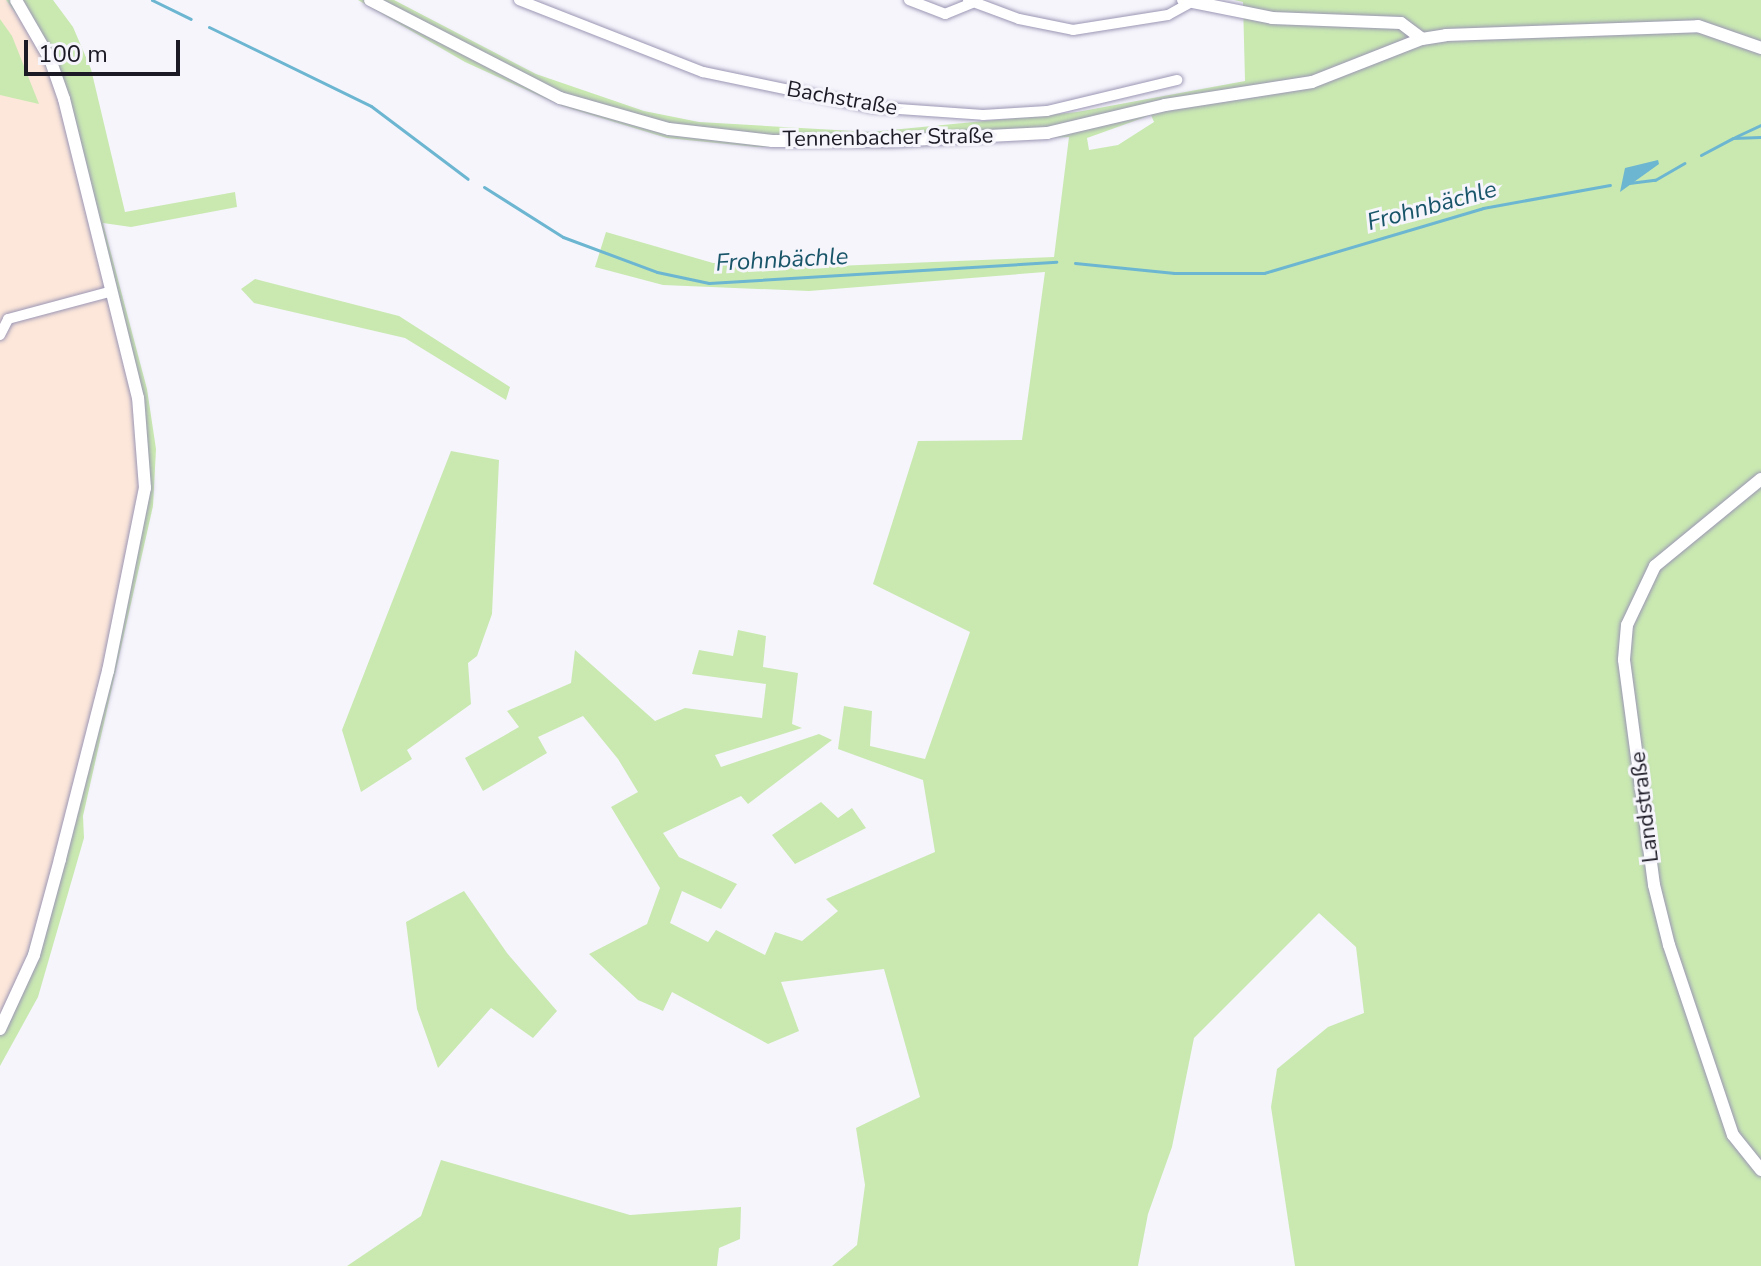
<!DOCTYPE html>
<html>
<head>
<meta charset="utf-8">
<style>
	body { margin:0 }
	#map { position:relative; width:1761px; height:1266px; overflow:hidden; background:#f6f5fc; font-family:"Nunito Sans",sans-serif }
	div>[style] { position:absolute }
	.medical>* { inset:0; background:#fde7da }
	.green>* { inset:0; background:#c9e9b1 }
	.water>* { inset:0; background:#6cb6d1 }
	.stream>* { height:3px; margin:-1.5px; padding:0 1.5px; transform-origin:1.5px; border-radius:1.5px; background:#6cb6d1 }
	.roads { filter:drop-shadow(0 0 2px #9b96b4) drop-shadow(0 0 2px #9b96b4) }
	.minor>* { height:10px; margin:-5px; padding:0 5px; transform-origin:5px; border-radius:5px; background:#fff }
	.tertiary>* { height:12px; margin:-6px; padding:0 6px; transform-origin:6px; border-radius:6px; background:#fff }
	span { translate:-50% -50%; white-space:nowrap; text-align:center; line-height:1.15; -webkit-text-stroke:6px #f6f5fc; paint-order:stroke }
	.street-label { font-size:22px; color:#1c1a25 }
	.water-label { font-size:24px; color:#195569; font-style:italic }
	.scale { position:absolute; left:24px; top:40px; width:156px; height:36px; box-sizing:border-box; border:4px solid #1c1a25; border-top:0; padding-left:10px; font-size:24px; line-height:28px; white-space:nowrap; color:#1c1a25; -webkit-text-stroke:6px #f6f5fc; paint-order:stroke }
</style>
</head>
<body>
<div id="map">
	<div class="medical">
		<div style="clip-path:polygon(0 0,6px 0,30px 32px,56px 90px,139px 419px,144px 477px,135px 534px,56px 861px,20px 978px,0 1016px)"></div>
	</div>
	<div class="green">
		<div style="clip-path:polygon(6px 0,53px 0,73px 27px,91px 69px,125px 212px,235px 192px,237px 207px,131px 227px,103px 223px,147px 389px,156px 449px,153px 506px,83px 816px,84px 838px,38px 997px,0 1066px,0 1016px,20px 978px,56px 861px,103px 674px,144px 477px,139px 419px,56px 90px,30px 32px)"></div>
		<div style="clip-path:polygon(evenodd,358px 0,394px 0,536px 74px,644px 111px,699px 122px,870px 132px,1077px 112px,1245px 81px,1243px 2px,1234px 0,1761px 0,1761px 1266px,1295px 1266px,1271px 1107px,1277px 1069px,1328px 1027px,1364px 1013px,1356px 947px,1319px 913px,1194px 1038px,1172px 1147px,1148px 1214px,1138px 1266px,832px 1266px,857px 1245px,865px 1185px,856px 1128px,920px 1097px,884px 969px,781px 982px,799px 1031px,768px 1044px,672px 992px,663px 1011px,638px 1000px,589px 954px,647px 924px,660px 888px,611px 807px,638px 792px,618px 759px,583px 716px,538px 737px,547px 753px,483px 791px,465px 758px,519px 727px,507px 711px,571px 683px,575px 650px,655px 721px,685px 708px,762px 718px,766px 684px,692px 674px,699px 650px,733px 656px,738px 630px,766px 636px,763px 667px,798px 673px,792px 724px,802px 728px,715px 755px,721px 767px,819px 734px,832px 740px,748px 804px,741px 796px,663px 833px,679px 857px,737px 884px,721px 909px,682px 891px,670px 923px,708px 942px,716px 930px,765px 955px,775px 932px,802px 941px,838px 911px,826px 899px,935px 852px,923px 780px,838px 749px,844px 706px,872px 711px,870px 746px,925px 759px,970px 632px,873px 584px,918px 441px,1022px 440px,1045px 272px,809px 291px,663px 285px,595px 267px,606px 232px,713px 263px,836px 266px,1054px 257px,1069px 137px,844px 147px,757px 147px,667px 138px,562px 106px,465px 62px,358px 0,1151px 115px,1154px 122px,1118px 145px,1089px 150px,1087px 138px,1151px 115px)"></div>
		<div style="clip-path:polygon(0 19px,12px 36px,39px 104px,0 95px)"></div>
		<div style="clip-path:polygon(255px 279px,399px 316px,510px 387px,506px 400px,405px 338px,254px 303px,241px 289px)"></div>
		<div style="clip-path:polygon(451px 451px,499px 460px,492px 614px,477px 656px,468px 663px,471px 704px,407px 750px,412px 759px,361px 792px,342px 730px)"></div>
		<div style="clip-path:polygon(821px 802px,838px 818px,852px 808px,866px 828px,795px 864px,772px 835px)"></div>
		<div style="clip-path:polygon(464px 891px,507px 953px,557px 1011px,533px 1038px,491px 1008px,438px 1068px,417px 1009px,406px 922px)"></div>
		<div style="clip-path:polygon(441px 1160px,630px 1215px,741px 1207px,740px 1239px,719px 1248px,717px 1266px,347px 1266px,421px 1216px)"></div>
	</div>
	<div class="water">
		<div style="clip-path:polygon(1658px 160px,1659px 164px,1620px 192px,1625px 168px)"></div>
	</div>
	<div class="stream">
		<div style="left:152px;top:0;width:43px;rotate:26deg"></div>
		<div style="left:209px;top:27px;width:180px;rotate:26deg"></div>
		<div style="left:371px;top:106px;width:121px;rotate:37deg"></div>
		<div style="left:1735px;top:137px;width:29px;rotate:-25deg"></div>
		<div style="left:1701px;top:155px;width:36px;rotate:-28deg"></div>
		<div style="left:1733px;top:138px;width:28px;rotate:-2deg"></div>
		<div style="left:1629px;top:183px;width:26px;rotate:-7deg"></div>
		<div style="left:1655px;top:180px;width:34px;rotate:-30deg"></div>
		<div style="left:484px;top:187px;width:93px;rotate:32.3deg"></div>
		<div style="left:563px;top:237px;width:100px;rotate:20.4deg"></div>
		<div style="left:657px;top:272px;width:53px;rotate:11.9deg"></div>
		<div style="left:709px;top:283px;width:348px;rotate:-3.5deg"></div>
		<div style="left:1075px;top:263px;width:100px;rotate:5.8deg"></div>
		<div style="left:1174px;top:273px;width:90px"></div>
		<div style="left:1264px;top:273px;width:228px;rotate:-16.5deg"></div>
		<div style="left:1483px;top:208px;width:129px;rotate:-10.3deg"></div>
	</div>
	<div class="roads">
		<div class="minor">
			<div style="left:519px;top:0;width:198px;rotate:21.4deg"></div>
			<div style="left:703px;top:72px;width:171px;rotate:11.8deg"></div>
			<div style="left:870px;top:107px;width:113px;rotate:4deg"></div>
			<div style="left:983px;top:115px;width:64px;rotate:-3.6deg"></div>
			<div style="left:1047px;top:111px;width:134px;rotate:-13.4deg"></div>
			<div style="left:909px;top:0;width:39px;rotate:21deg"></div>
			<div style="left:945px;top:14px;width:29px;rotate:-22deg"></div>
			<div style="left:968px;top:0;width:54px;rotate:20.4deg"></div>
			<div style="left:1019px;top:19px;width:55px;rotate:11.5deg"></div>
			<div style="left:1073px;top:30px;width:96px;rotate:-9deg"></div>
			<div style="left:1168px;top:15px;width:26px;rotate:-29deg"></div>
			<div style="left:0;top:335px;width:18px;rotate:-63deg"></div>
			<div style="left:8px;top:319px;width:105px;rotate:-15deg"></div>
		</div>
		<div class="tertiary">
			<div style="left:370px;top:0;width:214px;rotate:27.3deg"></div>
			<div style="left:560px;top:98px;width:113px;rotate:15.9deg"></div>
			<div style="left:669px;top:129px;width:104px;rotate:6.6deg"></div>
			<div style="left:772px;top:141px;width:119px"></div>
			<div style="left:891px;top:141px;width:156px;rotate:-2.9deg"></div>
			<div style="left:1047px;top:133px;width:121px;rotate:-13.3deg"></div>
			<div style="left:1165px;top:105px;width:149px;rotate:-8.9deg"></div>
			<div style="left:1312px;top:82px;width:118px;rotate:-21.4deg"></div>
			<div style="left:1422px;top:39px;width:24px;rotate:-9deg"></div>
			<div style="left:1446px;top:35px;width:252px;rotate:-2deg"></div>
			<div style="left:1698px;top:26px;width:67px;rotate:19.2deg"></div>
			<div style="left:1183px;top:0;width:91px;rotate:11.4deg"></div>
			<div style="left:1272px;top:18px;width:129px;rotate:2.2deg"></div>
			<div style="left:1401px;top:23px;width:26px;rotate:37deg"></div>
			<div style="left:1761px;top:479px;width:137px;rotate:140.6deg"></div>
			<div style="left:1655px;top:566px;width:65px;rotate:115.4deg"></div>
			<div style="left:1627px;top:625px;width:35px;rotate:95deg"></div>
			<div style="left:1624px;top:660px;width:227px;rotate:82.4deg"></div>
			<div style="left:1654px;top:885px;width:62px;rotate:76deg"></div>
			<div style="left:1669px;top:945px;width:200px;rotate:71.4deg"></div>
			<div style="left:1733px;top:1135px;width:45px;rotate:51.3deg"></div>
			<div style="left:0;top:1029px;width:81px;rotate:-65.3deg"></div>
			<div style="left:34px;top:955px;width:99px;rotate:-74.8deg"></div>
			<div style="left:60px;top:859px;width:194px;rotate:-75.7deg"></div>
			<div style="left:108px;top:671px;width:187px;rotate:-78.6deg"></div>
			<div style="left:145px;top:488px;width:90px;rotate:-94.4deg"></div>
			<div style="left:138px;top:398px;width:308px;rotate:-103.9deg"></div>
			<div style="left:64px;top:99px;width:42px;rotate:-109.3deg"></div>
			<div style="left:50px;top:59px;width:68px;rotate:-120deg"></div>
		</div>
	</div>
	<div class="street-label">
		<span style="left:842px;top:99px;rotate:10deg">Bachstraße</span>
		<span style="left:888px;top:138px;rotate:-1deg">Tennenbacher Straße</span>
		<span style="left:1645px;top:807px;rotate:-97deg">Landstraße</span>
	</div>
	<div class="water-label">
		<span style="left:1432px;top:206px;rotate:-15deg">Frohnbächle</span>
		<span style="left:782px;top:260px;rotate:-3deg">Frohnbächle</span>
	</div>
	<div class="scale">100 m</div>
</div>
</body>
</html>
